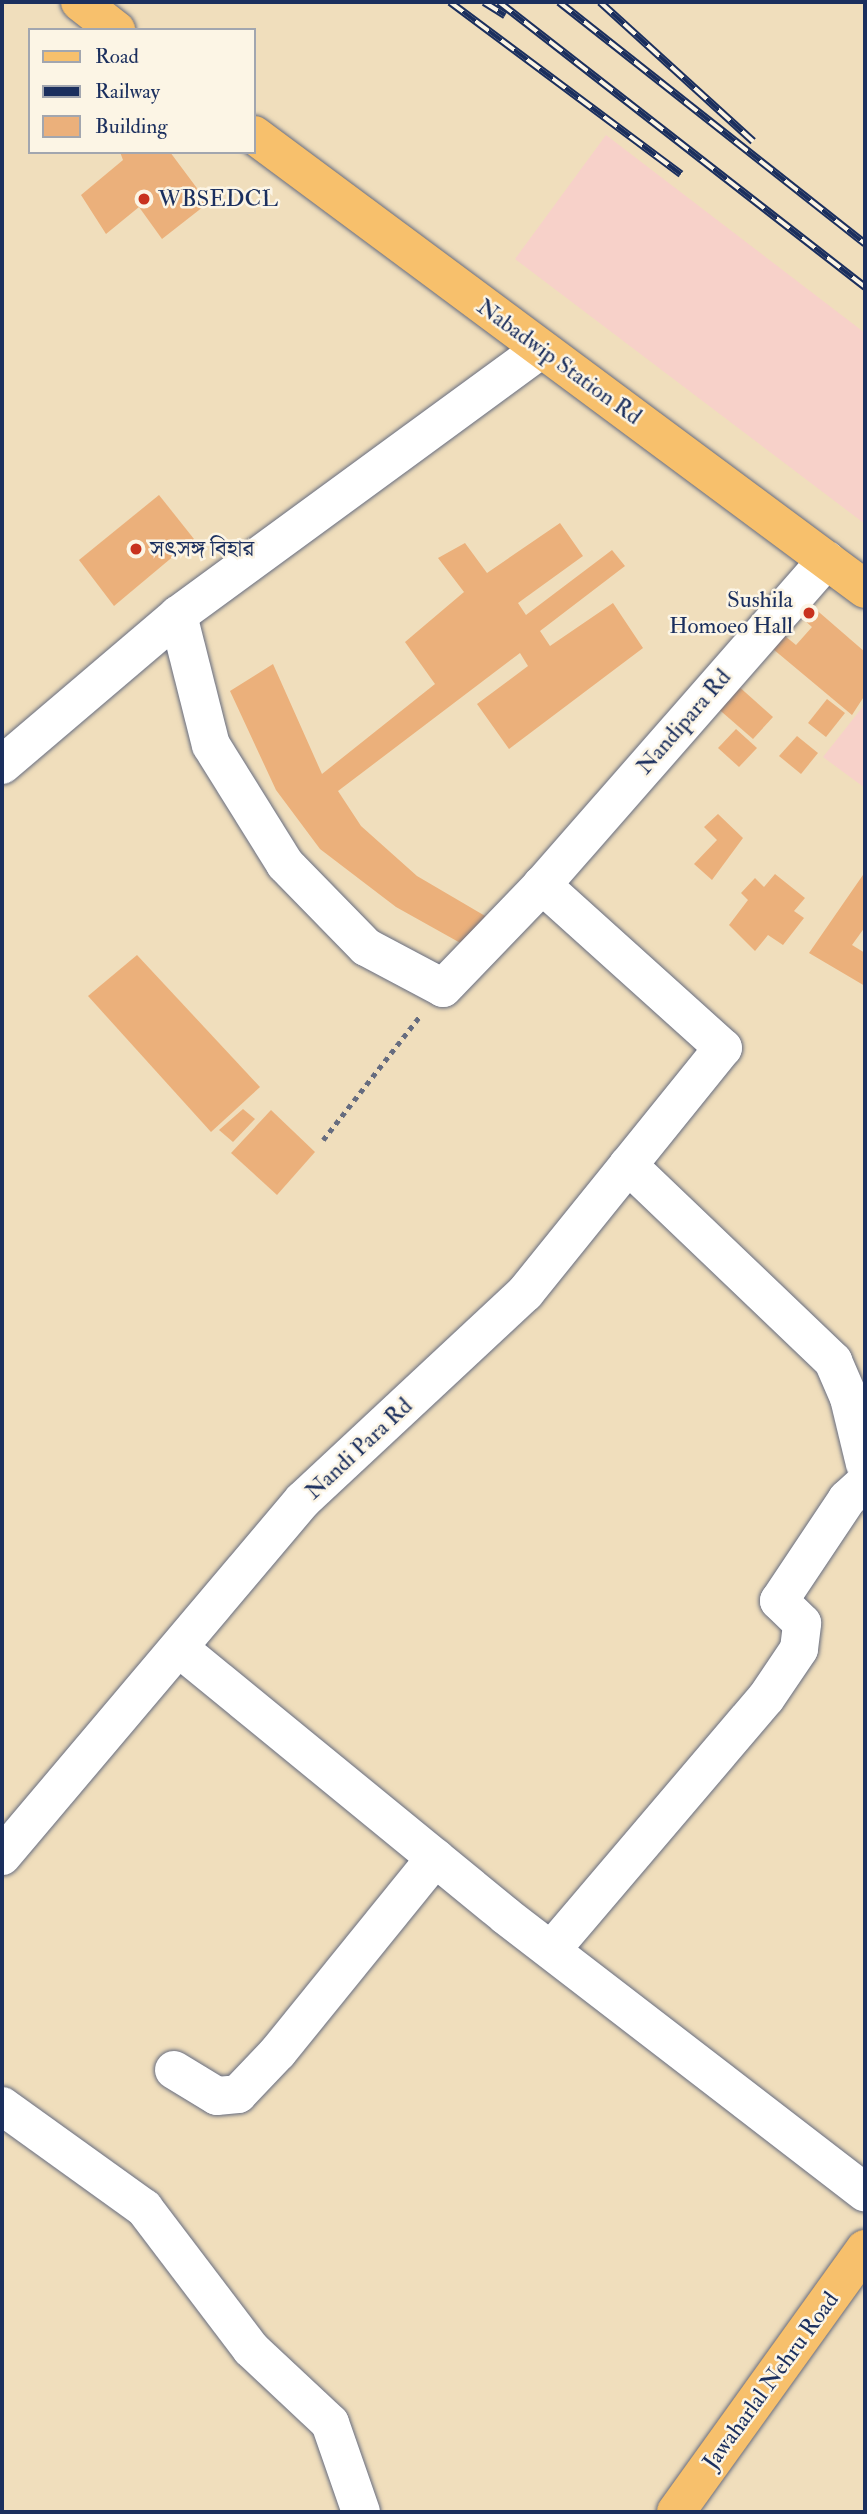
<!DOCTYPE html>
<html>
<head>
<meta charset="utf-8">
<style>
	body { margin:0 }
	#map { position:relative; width:867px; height:2514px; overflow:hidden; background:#f0debc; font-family:"IM FELL Double Pica","Noto Serif Bengali",serif }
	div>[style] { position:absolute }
	.built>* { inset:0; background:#f7d1c9 }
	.building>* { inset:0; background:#ebb07b }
	.path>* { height:4.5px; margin-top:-2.25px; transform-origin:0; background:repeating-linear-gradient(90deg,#666c7f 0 5px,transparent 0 10px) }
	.roads { filter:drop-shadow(0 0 2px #666c7f) drop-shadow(0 0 2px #666c7f) }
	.minor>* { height:38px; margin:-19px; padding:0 19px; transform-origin:19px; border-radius:19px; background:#fff }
	.major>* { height:38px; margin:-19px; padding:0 19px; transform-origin:19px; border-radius:19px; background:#f7c06c }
	.rail>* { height:8px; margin-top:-4px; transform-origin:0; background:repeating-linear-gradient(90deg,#fcf5e5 0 16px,#1b2f5e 0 32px); box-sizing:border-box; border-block:2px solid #1b2f5e }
	.dots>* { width:19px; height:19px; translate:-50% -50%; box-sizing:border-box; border:4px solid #fcf5e5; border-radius:50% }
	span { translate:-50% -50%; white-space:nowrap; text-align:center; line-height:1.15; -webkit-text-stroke:5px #fcf5e5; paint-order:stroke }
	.poi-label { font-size:23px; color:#1b2f5e }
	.left { translate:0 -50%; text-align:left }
	.right { translate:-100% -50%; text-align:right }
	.street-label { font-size:23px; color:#1b2f5e }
	.frame { position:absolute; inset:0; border:4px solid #1b2f5e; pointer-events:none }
	.legend { position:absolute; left:28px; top:28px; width:228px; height:126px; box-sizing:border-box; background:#fcf5e5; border:2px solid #a2a6af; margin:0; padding:9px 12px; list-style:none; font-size:21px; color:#1b2f5e }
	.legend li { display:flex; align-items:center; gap:14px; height:35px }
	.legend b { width:35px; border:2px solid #a2a6af }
</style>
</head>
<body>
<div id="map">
	<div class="built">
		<div style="clip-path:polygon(606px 135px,865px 333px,865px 524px,515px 259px)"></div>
		<div style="clip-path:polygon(865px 704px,865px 788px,823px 757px)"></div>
	</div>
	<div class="building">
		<div style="clip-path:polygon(120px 152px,170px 152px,208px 203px,162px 239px,139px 207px,106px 234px,81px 195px,123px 160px)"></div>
		<div style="clip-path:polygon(159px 495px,194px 539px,114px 606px,79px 560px)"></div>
		<div style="clip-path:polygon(560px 523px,583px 556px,518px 603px,526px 615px,612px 550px,625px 566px,540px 631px,550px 646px,613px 603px,643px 648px,509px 749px,477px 704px,528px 666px,520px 653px,338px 791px,361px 826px,417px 876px,492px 920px,464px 945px,396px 907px,320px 849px,276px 790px,230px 691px,273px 664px,322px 774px,435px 684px,405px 642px,464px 592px,438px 558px,465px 543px,487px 573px)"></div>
		<div style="clip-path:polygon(805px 600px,865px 652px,865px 695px,852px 715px,767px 644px,779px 631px,796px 645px,812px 627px,795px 612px)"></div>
		<div style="clip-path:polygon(736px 684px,773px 717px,753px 739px,715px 706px)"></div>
		<div style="clip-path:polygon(827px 699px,845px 713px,826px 737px,808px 723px)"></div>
		<div style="clip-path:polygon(736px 729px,757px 748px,739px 767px,718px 748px)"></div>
		<div style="clip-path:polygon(797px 736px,818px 753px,801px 774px,779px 756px)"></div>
		<div style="clip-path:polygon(718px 814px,743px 838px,712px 880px,694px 864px,717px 840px,704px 827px)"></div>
		<div style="clip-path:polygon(865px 872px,865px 927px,852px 945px,865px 953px,865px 986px,809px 953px)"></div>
		<div style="clip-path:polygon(775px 874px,805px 898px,794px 911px,804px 918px,783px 945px,768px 935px,755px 951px,729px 925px,748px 900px,741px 893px,755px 878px,764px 887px)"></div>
		<div style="clip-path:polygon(137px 955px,260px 1087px,211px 1132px,88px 996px)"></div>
		<div style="clip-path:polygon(243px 1109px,255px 1119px,233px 1142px,219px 1130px)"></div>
		<div style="clip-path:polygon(271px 1110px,315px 1152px,277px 1195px,231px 1153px)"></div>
	</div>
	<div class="path">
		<div style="left:323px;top:1140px;width:157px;rotate:-52deg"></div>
	</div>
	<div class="roads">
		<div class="minor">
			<div style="left:178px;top:615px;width:134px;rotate:75.8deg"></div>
			<div style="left:211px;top:745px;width:140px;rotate:58.1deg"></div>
			<div style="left:285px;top:864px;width:116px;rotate:45.7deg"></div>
			<div style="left:366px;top:947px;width:87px;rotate:28deg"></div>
			<div style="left:443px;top:988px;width:143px;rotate:-46.1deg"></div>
			<div style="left:542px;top:885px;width:432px;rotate:-48.8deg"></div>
			<div style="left:2px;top:765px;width:231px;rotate:-40.4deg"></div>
			<div style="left:178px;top:615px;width:450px;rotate:-36.2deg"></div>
			<div style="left:628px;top:1165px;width:284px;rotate:43.7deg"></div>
			<div style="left:833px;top:1361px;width:40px;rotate:66.6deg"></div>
			<div style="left:849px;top:1398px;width:68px;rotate:76.4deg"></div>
			<div style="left:180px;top:1649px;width:421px;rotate:39.3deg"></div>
			<div style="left:506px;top:1916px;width:453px;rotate:37.6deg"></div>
			<div style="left:2px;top:1856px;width:466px;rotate:-49.8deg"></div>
			<div style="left:303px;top:1500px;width:304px;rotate:-43deg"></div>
			<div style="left:525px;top:1293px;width:315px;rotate:-51.1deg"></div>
			<div style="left:723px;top:1048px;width:244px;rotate:-138deg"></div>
			<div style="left:553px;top:1948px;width:328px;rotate:-49.6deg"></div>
			<div style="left:766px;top:1698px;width:59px;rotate:-56deg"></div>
			<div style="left:799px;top:1649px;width:26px;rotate:-83deg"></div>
			<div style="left:802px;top:1623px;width:32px;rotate:-136deg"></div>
			<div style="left:779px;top:1601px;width:123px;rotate:-56.3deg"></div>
			<div style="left:847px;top:1499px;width:24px;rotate:-42deg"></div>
			<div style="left:174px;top:2070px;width:50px;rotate:31.2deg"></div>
			<div style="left:217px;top:2096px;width:21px;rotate:-5deg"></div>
			<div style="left:238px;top:2094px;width:58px;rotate:-46.4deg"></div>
			<div style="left:278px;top:2052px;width:250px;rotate:-51deg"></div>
			<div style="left:2px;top:2106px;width:175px;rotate:35.7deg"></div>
			<div style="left:144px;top:2208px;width:177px;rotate:52.8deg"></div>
			<div style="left:251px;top:2349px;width:108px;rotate:43.1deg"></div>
			<div style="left:330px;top:2423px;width:94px;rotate:70.8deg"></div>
		</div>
		<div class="major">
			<div style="left:80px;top:2px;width:46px;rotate:37.9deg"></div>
			<div style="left:254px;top:135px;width:761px;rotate:36.61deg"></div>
			<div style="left:676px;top:2512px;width:324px;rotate:-54.3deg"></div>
		</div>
	</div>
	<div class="rail">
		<div style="left:450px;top:2px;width:288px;rotate:36.7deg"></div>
		<div style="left:484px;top:2px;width:25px;rotate:32deg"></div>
		<div style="left:499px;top:2px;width:464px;rotate:37.9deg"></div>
		<div style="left:559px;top:2px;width:390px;rotate:38.3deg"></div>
		<div style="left:600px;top:2px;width:207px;rotate:42.3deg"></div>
	</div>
	<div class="dots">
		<div style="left:144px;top:199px;background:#c8321e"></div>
		<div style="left:136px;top:549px;background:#c8321e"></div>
		<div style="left:809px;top:613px;background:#c8321e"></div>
	</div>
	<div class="poi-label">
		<span class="left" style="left:158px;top:199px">WBSEDCL</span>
		<span class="left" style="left:150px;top:549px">সৎসঙ্গ বিহার</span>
		<span class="right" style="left:793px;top:613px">Sushila<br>Homoeo Hall</span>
	</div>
	<div class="street-label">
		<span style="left:559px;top:362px;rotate:36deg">Nabadwip Station Rd</span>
		<span style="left:684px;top:722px;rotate:-49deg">Nandipara Rd</span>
		<span style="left:359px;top:1449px;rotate:-43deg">Nandi Para Rd</span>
		<span style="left:771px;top:2381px;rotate:-54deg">Jawaharlal Nehru Road</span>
	</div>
	<div class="frame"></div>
	<ul class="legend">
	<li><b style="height:9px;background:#f7c06c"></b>Road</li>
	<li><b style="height:9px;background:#1b2f5e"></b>Railway</li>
	<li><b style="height:19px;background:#ebb07b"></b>Building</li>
	</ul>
</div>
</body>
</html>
